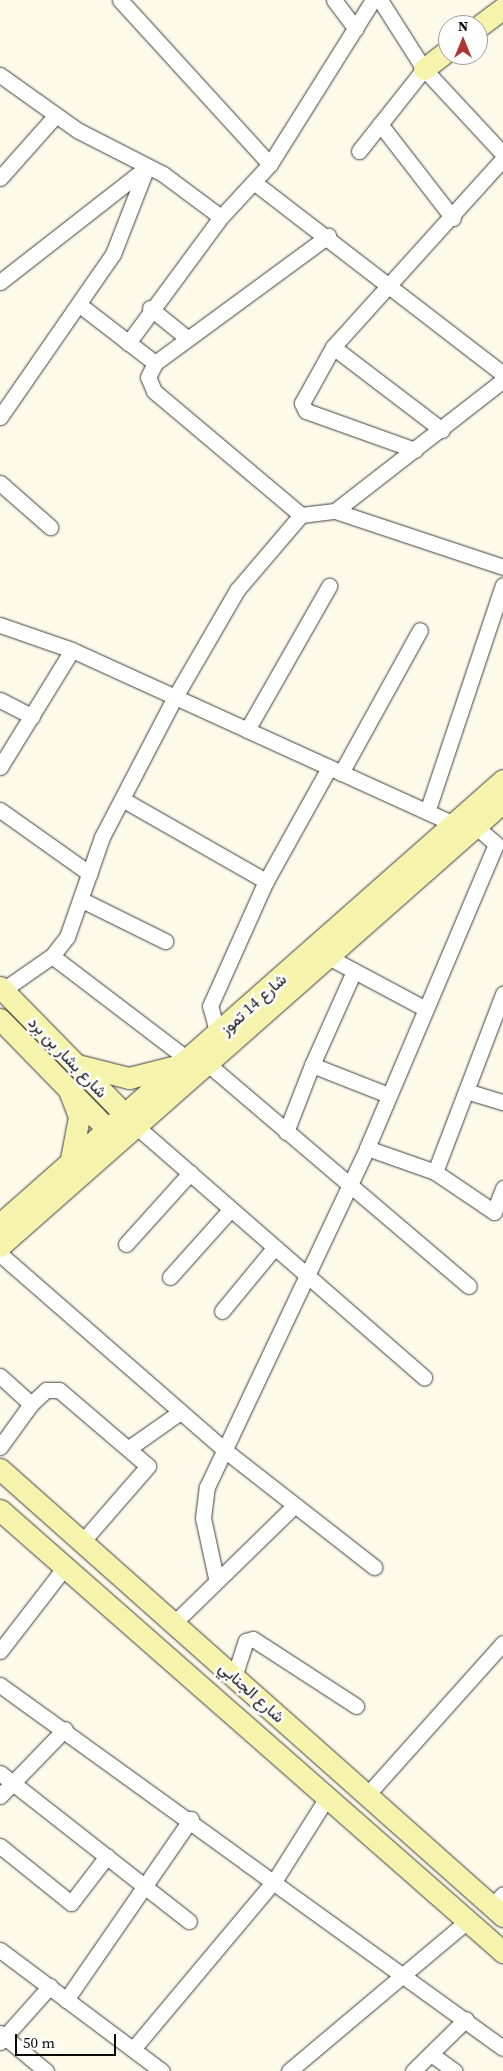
<!DOCTYPE html>
<html>
<head>
<meta charset="utf-8">
<style>
	body { margin:0 }
	#map { position:relative; width:503px; height:2071px; overflow:hidden; background:#fdfaea; font-family:"Source Serif 4",Vazirmatn,serif }
	div>[style] { position:absolute }
	.roads { filter:drop-shadow(0 0 1px #3d3d3d) drop-shadow(0 0 1px #3d3d3d) }
	.street>* { height:15px; margin:-7.5px; padding:0 7.5px; transform-origin:7.5px; border-radius:7.5px; background:#fff }
	.secondary>* { height:21px; margin:-10.5px; padding:0 10.5px; transform-origin:10.5px; border-radius:10.5px; background:#f6f4ac }
	span { translate:-50% -50%; white-space:nowrap; text-align:center; line-height:1.15; -webkit-text-stroke:5px #fff; paint-order:stroke }
	.street-label { font-size:16px; color:#0a0a0a }
	.north { position:absolute; left:438px; top:15px; width:50px; height:50px; box-sizing:border-box; background:#fff; border:1px solid #9d9d9d; border-radius:50%; rotate:0deg; font-size:14px; font-weight:700; line-height:20px; text-align:center; color:#0a0a0a }
	.north::after { content:''; display:block; margin:auto; width:18px; height:22px; background:#aa3733; clip-path:polygon(50% 0,100% 100%,50% 72%,0 100%) }
	.scale { position:absolute; left:15px; top:2034px; width:101px; height:22px; box-sizing:border-box; border:2px solid #0a0a0a; border-top:0; padding-left:6px; font-size:15px; line-height:18px; white-space:nowrap; color:#0a0a0a; -webkit-text-stroke:4px #fff; paint-order:stroke }
</style>
</head>
<body>
<div id="map">
	<div class="roads">
		<div class="street">
			<div style="left:120px;top:0;width:222px;rotate:47.6deg"></div>
			<div style="left:334px;top:0;width:36px;rotate:53deg"></div>
			<div style="left:380px;top:0;width:82px;rotate:57.5deg"></div>
			<div style="left:424px;top:69px;width:116px;rotate:47.1deg"></div>
			<div style="left:0;top:75px;width:95px;rotate:35.5deg"></div>
			<div style="left:77px;top:130px;width:97px;rotate:27.1deg"></div>
			<div style="left:163px;top:174px;width:72px;rotate:36.6deg"></div>
			<div style="left:380px;top:124px;width:119px;rotate:52.2deg"></div>
			<div style="left:359px;top:151px;width:105px;rotate:-51.6deg"></div>
			<div style="left:0;top:178px;width:83px;rotate:-48.4deg"></div>
			<div style="left:255px;top:183px;width:313px;rotate:37.6deg"></div>
			<div style="left:0;top:282px;width:187px;rotate:-38deg"></div>
			<div style="left:81px;top:306px;width:93px;rotate:37.6deg"></div>
			<div style="left:150px;top:308px;width:48px;rotate:39deg"></div>
			<div style="left:128px;top:343px;width:157px;rotate:-53.6deg"></div>
			<div style="left:221px;top:217px;width:72px;rotate:-47.2deg"></div>
			<div style="left:270px;top:164px;width:194px;rotate:-57.9deg"></div>
			<div style="left:333px;top:347px;width:137px;rotate:37.3deg"></div>
			<div style="left:0;top:417px;width:198px;rotate:-55.3deg"></div>
			<div style="left:113px;top:254px;width:93px;rotate:-68.7deg"></div>
			<div style="left:415px;top:450px;width:116px;rotate:-160.3deg"></div>
			<div style="left:306px;top:411px;width:9px;rotate:-117deg"></div>
			<div style="left:302px;top:403px;width:64px;rotate:-61deg"></div>
			<div style="left:333px;top:347px;width:253px;rotate:-47.9deg"></div>
			<div style="left:0;top:483px;width:67px;rotate:41.3deg"></div>
			<div style="left:335px;top:511px;width:213px;rotate:-37.9deg"></div>
			<div style="left:301px;top:515px;width:192px;rotate:-139.9deg"></div>
			<div style="left:154px;top:391px;width:15px;rotate:-113deg"></div>
			<div style="left:148px;top:377px;width:16px;rotate:-63deg"></div>
			<div style="left:155px;top:363px;width:215px;rotate:-36.3deg"></div>
			<div style="left:0;top:625px;width:76px;rotate:19.1deg"></div>
			<div style="left:72px;top:650px;width:420px;rotate:24.5deg"></div>
			<div style="left:0;top:700px;width:36px;rotate:27deg"></div>
			<div style="left:247px;top:730px;width:166px;rotate:-60.3deg"></div>
			<div style="left:0;top:767px;width:137px;rotate:-58.4deg"></div>
			<div style="left:341px;top:773px;width:163px;rotate:-61.1deg"></div>
			<div style="left:122px;top:799px;width:166px;rotate:29.7deg"></div>
			<div style="left:428px;top:809px;width:236px;rotate:-71.5deg"></div>
			<div style="left:0;top:810px;width:110px;rotate:35.4deg"></div>
			<div style="left:82px;top:900px;width:93px;rotate:26.3deg"></div>
			<div style="left:52px;top:956px;width:173px;rotate:37.3deg"></div>
			<div style="left:330px;top:958px;width:106px;rotate:28deg"></div>
			<div style="left:3px;top:990px;width:60px;rotate:-34.8deg"></div>
			<div style="left:52px;top:956px;width:24px;rotate:-52deg"></div>
			<div style="left:67px;top:937px;width:106px;rotate:-70.7deg"></div>
			<div style="left:102px;top:837px;width:158px;rotate:-62.5deg"></div>
			<div style="left:175px;top:697px;width:124px;rotate:-59.9deg"></div>
			<div style="left:237px;top:590px;width:99px;rotate:-49.5deg"></div>
			<div style="left:301px;top:515px;width:34px;rotate:-7deg"></div>
			<div style="left:335px;top:511px;width:177px;rotate:18.4deg"></div>
			<div style="left:218px;top:1035px;width:30px;rotate:-105deg"></div>
			<div style="left:210px;top:1006px;width:137px;rotate:-65.9deg"></div>
			<div style="left:266px;top:881px;width:129px;rotate:-60.9deg"></div>
			<div style="left:209px;top:1065px;width:341px;rotate:40.4deg"></div>
			<div style="left:312px;top:1065px;width:103px;rotate:-65.9deg"></div>
			<div style="left:466px;top:1091px;width:39px;rotate:17deg"></div>
			<div style="left:137px;top:1127px;width:381px;rotate:41.1deg"></div>
			<div style="left:286px;top:1132px;width:72px;rotate:-68.8deg"></div>
			<div style="left:312px;top:1065px;width:82px;rotate:21.5deg"></div>
			<div style="left:367px;top:1148px;width:72px;rotate:19.4deg"></div>
			<div style="left:435px;top:1172px;width:71px;rotate:34.1deg"></div>
			<div style="left:494px;top:1212px;width:26px;rotate:-69deg"></div>
			<div style="left:435px;top:1172px;width:191px;rotate:-69.1deg"></div>
			<div style="left:126px;top:1244px;width:96px;rotate:-48deg"></div>
			<div style="left:0;top:1254px;width:301px;rotate:41.1deg"></div>
			<div style="left:227px;top:1452px;width:187px;rotate:38deg"></div>
			<div style="left:170px;top:1277px;width:90px;rotate:-48.2deg"></div>
			<div style="left:222px;top:1311px;width:82px;rotate:-50.5deg"></div>
			<div style="left:0;top:1376px;width:42px;rotate:42.1deg"></div>
			<div style="left:31px;top:1404px;width:53px;rotate:125.8deg"></div>
			<div style="left:31px;top:1404px;width:21px;rotate:-43deg"></div>
			<div style="left:46px;top:1390px;width:13px"></div>
			<div style="left:59px;top:1390px;width:117px;rotate:40.5deg"></div>
			<div style="left:148px;top:1466px;width:101px;rotate:131deg"></div>
			<div style="left:129px;top:1448px;width:62px;rotate:-35.2deg"></div>
			<div style="left:216px;top:1578px;width:61px;rotate:-102.2deg"></div>
			<div style="left:203px;top:1518px;width:31px;rotate:-83deg"></div>
			<div style="left:207px;top:1487px;width:375px;rotate:-64.7deg"></div>
			<div style="left:367px;top:1148px;width:330px;rotate:-67deg"></div>
			<div style="left:496px;top:844px;width:28px;rotate:-139deg"></div>
			<div style="left:174px;top:1623px;width:166px;rotate:-44.3deg"></div>
			<div style="left:0;top:1651px;width:106px;rotate:-52.3deg"></div>
			<div style="left:234px;top:1677px;width:38px;rotate:-72deg"></div>
			<div style="left:246px;top:1641px;width:7px;rotate:-16deg"></div>
			<div style="left:253px;top:1639px;width:123px;rotate:33deg"></div>
			<div style="left:0;top:1685px;width:620px;rotate:35.82deg"></div>
			<div style="left:0;top:1773px;width:240px;rotate:38.1deg"></div>
			<div style="left:367px;top:1795px;width:204px;rotate:-48.2deg"></div>
			<div style="left:0;top:1796px;width:93px;rotate:-45.9deg"></div>
			<div style="left:0;top:1846px;width:91px;rotate:38.8deg"></div>
			<div style="left:71px;top:1903px;width:59px;rotate:-52.5deg"></div>
			<div style="left:492px;top:1906px;width:16px;rotate:-47deg"></div>
			<div style="left:0;top:1950px;width:202px;rotate:36.8deg"></div>
			<div style="left:66px;top:2000px;width:220px;rotate:-55.4deg"></div>
			<div style="left:0;top:2033px;width:60px;rotate:39.6deg"></div>
			<div style="left:0;top:2042px;width:75px;rotate:-48.2deg"></div>
			<div style="left:133px;top:2049px;width:221px;rotate:-50deg"></div>
			<div style="left:275px;top:1880px;width:99px;rotate:-57.8deg"></div>
			<div style="left:431px;top:2054px;width:29px;rotate:36deg"></div>
			<div style="left:289px;top:2071px;width:233px;rotate:-40.1deg"></div>
			<div style="left:413px;top:2071px;width:74px;rotate:-44.5deg"></div>
		</div>
		<div class="secondary">
			<div style="left:478px;top:27px;width:31px;rotate:-37deg"></div>
			<div style="left:424px;top:69px;width:31px;rotate:-38deg"></div>
			<div style="left:0;top:987px;width:190px;rotate:45.6deg"></div>
			<div style="left:0;top:1019px;width:165px;rotate:45.7deg"></div>
			<div style="left:77px;top:1065px;width:54px;rotate:14deg"></div>
			<div style="left:129px;top:1078px;width:49px;rotate:-14.3deg"></div>
			<div style="left:70px;top:1093px;width:26px;rotate:69deg"></div>
			<div style="left:79px;top:1117px;width:43px;rotate:100.8deg"></div>
			<div style="left:0;top:1224px;width:671px;rotate:-41.43deg"></div>
			<div style="left:0;top:1246px;width:671px;rotate:-41.43deg"></div>
			<div style="left:0;top:1469px;width:673px;rotate:41.63deg"></div>
			<div style="left:0;top:1510px;width:670px;rotate:41.31deg"></div>
		</div>
	</div>
	<div class="street-label">
		<span style="left:253px;top:1004px;rotate:-42deg">شارع 14 تموز</span>
		<span style="left:68px;top:1057px;rotate:46deg">شارع بشار بن برد</span>
		<span style="left:252px;top:1692px;rotate:42deg">شارع الجنابي</span>
	</div>
	<div class="north">N</div>
	<div class="scale">50 m</div>
</div>
</body>
</html>
